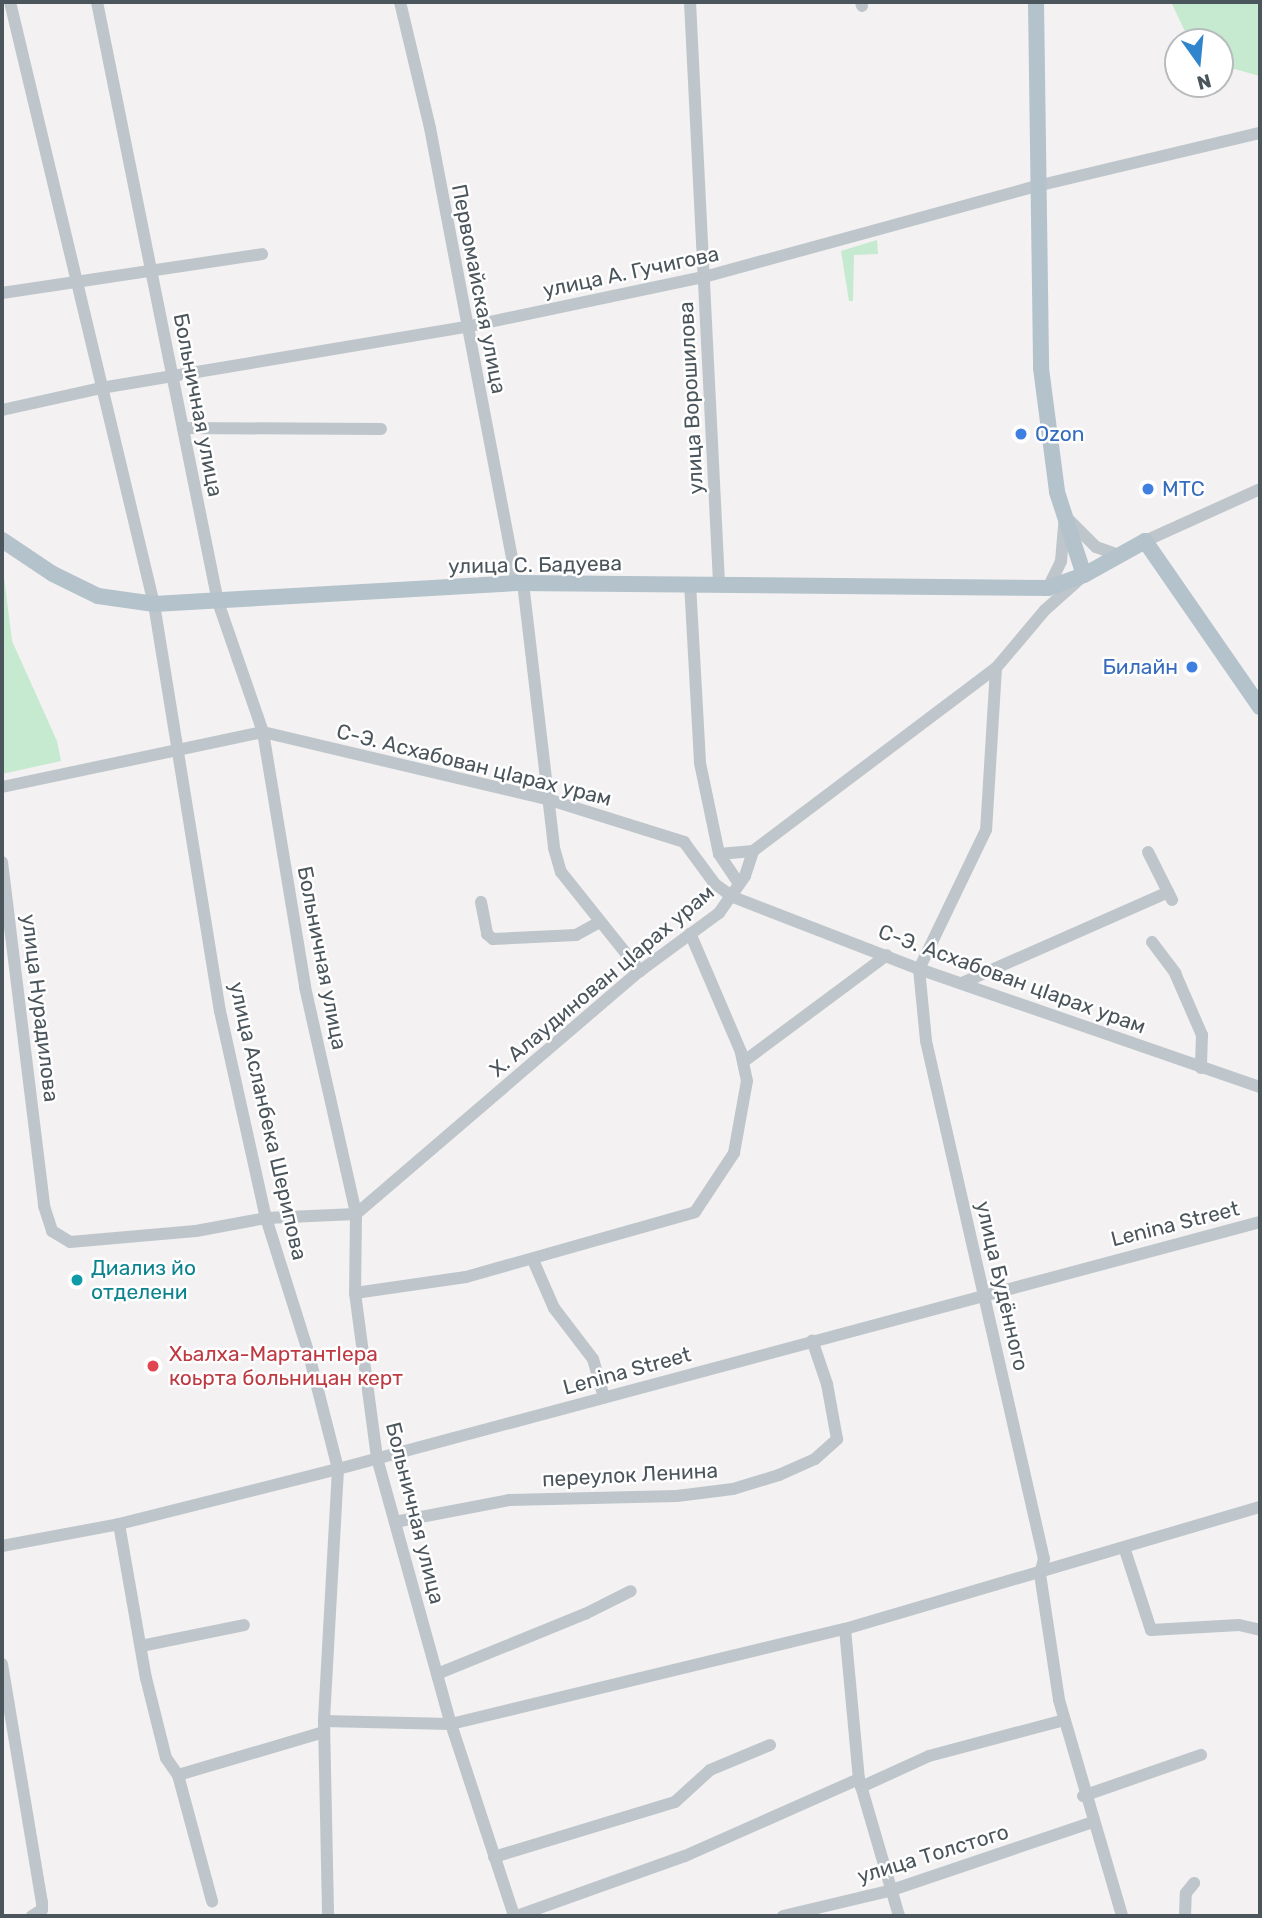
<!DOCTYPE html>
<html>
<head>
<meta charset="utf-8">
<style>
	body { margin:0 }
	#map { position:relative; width:1262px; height:1918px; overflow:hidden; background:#f3f1f1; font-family:Rubik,sans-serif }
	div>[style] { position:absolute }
	.green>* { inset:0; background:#c5ead0 }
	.minor>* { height:12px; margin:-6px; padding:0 6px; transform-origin:6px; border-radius:6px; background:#bec6cb }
	.major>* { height:16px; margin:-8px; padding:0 8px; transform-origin:8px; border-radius:8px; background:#b4c2cb }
	.dots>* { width:19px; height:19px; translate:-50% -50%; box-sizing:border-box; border:4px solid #fff; border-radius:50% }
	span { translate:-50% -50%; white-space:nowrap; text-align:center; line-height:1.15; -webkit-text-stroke:5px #fff; paint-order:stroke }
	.street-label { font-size:21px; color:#4b555c }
	.shop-label { font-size:21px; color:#366cbe }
	.left { translate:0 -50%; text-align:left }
	.right { translate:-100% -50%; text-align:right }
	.culture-label { font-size:21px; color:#0d838f }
	.health-label { font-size:21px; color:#be3a42 }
	.frame { position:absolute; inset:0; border:4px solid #4b555c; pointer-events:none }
	.north { position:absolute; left:1164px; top:28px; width:70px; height:70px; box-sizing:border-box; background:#fff; border:2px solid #b7bbbe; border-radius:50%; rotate:165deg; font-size:19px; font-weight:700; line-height:28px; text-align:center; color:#4b555c }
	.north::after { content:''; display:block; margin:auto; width:24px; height:32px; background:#3085cd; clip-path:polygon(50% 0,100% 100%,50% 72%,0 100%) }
</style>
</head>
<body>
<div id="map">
	<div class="green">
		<div style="clip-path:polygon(1171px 2px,1260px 2px,1260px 76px,1220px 65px,1220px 42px,1190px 42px)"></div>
		<div style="clip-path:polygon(877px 240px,878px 254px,854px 255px,853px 301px,849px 301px,841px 251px)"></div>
		<div style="clip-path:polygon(2px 561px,12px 641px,57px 741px,61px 761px,2px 774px)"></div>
	</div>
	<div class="minor">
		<div style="left:10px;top:2px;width:619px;rotate:76.55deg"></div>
		<div style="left:154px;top:604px;width:412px;rotate:80.8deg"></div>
		<div style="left:220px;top:1011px;width:212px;rotate:77.5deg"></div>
		<div style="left:266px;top:1218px;width:139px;rotate:72.5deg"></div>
		<div style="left:308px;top:1351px;width:122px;rotate:75.7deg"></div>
		<div style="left:338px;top:1469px;width:252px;rotate:93.2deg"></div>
		<div style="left:324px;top:1721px;width:195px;rotate:88.8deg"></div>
		<div style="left:97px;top:2px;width:612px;rotate:78.6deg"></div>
		<div style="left:218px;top:602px;width:138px;rotate:70.9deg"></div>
		<div style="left:263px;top:732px;width:258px;rotate:80.6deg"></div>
		<div style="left:305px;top:987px;width:233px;rotate:77.3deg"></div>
		<div style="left:356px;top:1214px;width:79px;rotate:90.7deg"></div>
		<div style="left:355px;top:1293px;width:166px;rotate:82.4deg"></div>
		<div style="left:377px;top:1458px;width:276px;rotate:74.5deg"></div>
		<div style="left:451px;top:1724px;width:202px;rotate:71.8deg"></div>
		<div style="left:400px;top:2px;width:130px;rotate:76.6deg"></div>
		<div style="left:430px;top:128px;width:463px;rotate:79.2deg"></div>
		<div style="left:690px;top:2px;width:582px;rotate:87.14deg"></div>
		<div style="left:861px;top:2px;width:4px;rotate:76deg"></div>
		<div style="left:2px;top:293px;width:263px;rotate:-8.5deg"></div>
		<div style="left:2px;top:410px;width:101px;rotate:-12.5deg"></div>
		<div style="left:101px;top:388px;width:370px;rotate:-9.5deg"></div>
		<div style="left:466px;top:327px;width:243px;rotate:-11.9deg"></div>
		<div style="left:704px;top:277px;width:349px;rotate:-15.3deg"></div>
		<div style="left:1041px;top:185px;width:225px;rotate:-13.4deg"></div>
		<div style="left:183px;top:428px;width:198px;rotate:0.3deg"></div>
		<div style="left:1067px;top:518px;width:41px;rotate:45deg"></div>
		<div style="left:1096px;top:547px;width:24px;rotate:19deg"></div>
		<div style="left:1145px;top:541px;width:126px;rotate:-24.3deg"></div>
		<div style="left:523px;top:583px;width:267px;rotate:83.3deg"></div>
		<div style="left:554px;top:848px;width:25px;rotate:74deg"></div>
		<div style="left:561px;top:872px;width:127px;rotate:51.4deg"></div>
		<div style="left:690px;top:583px;width:180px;rotate:86.8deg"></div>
		<div style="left:700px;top:763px;width:93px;rotate:78.2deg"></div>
		<div style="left:719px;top:854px;width:36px;rotate:56deg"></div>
		<div style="left:1048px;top:588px;width:30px;rotate:-64deg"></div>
		<div style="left:1061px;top:561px;width:38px;rotate:-85deg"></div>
		<div style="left:996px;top:668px;width:162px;rotate:93.5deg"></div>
		<div style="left:986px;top:830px;width:154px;rotate:115.7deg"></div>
		<div style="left:919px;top:969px;width:72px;rotate:84.4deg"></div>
		<div style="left:926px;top:1041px;width:531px;rotate:77.17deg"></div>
		<div style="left:1044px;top:1559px;width:16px;rotate:105deg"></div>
		<div style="left:1040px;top:1574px;width:127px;rotate:81.4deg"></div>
		<div style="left:1059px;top:1700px;width:225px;rotate:73.7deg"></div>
		<div style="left:2px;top:787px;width:267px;rotate:-11.9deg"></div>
		<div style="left:263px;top:732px;width:292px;rotate:13.3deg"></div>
		<div style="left:547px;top:799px;width:144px;rotate:17.4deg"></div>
		<div style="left:684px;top:842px;width:52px;rotate:53.6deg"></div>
		<div style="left:715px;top:884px;width:22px;rotate:36deg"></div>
		<div style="left:733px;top:897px;width:199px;rotate:21.2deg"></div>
		<div style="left:919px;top:969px;width:361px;rotate:19.1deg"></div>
		<div style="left:1148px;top:852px;width:45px;rotate:63.4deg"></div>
		<div style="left:719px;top:854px;width:34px;rotate:-5deg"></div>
		<div style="left:2px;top:862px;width:347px;rotate:83deg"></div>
		<div style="left:44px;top:1206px;width:26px;rotate:72deg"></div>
		<div style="left:52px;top:1231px;width:21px;rotate:31deg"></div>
		<div style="left:70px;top:1242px;width:126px;rotate:-5deg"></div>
		<div style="left:196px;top:1231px;width:71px;rotate:-10.5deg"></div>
		<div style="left:266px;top:1218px;width:90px;rotate:-2.5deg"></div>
		<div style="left:356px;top:1214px;width:374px;rotate:-40.6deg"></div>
		<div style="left:640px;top:971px;width:98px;rotate:-36.3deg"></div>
		<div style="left:719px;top:913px;width:45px;rotate:-54.9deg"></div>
		<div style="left:745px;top:876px;width:26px;rotate:-72deg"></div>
		<div style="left:753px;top:851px;width:304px;rotate:-37deg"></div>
		<div style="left:996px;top:668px;width:76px;rotate:-49.8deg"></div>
		<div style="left:1045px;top:610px;width:48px;rotate:-41.6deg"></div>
		<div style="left:481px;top:902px;width:33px;rotate:79deg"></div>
		<div style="left:487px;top:934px;width:8px;rotate:40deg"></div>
		<div style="left:493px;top:939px;width:83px;rotate:-2.8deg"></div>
		<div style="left:576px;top:935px;width:25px;rotate:-29deg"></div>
		<div style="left:1152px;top:942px;width:39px;rotate:53deg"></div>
		<div style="left:1175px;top:973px;width:68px;rotate:66.5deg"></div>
		<div style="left:1202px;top:1035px;width:33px;rotate:92deg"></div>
		<div style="left:962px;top:983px;width:225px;rotate:-23.8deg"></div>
		<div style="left:1168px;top:892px;width:9px;rotate:63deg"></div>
		<div style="left:743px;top:1062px;width:179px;rotate:-36.6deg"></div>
		<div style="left:533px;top:1260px;width:52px;rotate:66.4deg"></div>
		<div style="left:554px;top:1308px;width:64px;rotate:52.6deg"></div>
		<div style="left:593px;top:1359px;width:40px;rotate:74deg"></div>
		<div style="left:355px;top:1293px;width:112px;rotate:-8.2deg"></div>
		<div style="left:466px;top:1277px;width:238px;rotate:-15.8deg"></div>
		<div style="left:695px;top:1212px;width:71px;rotate:-56.5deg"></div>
		<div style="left:734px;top:1153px;width:73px;rotate:-79.8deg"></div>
		<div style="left:747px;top:1081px;width:30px;rotate:-102deg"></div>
		<div style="left:741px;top:1052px;width:129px;rotate:-113.2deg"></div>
		<div style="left:395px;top:1522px;width:116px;rotate:-10.9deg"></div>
		<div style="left:509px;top:1500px;width:168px;rotate:-1.4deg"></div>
		<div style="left:677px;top:1496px;width:56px;rotate:-7.1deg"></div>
		<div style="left:733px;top:1489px;width:48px;rotate:-16.9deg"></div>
		<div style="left:779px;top:1475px;width:39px;rotate:-24deg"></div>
		<div style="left:815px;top:1459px;width:30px;rotate:-42deg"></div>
		<div style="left:837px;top:1439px;width:56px;rotate:-100.3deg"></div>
		<div style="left:827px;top:1384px;width:46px;rotate:-108.8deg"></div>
		<div style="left:119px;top:1524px;width:156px;rotate:80.1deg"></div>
		<div style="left:146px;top:1678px;width:82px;rotate:76deg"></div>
		<div style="left:166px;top:1758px;width:21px;rotate:55deg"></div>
		<div style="left:178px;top:1775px;width:152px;rotate:-16.4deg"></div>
		<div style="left:2px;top:1546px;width:119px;rotate:-10.6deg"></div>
		<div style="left:119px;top:1524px;width:226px;rotate:-14.1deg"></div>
		<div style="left:338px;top:1469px;width:955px;rotate:-15deg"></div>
		<div style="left:1125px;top:1550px;width:84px;rotate:72deg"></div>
		<div style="left:1151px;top:1630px;width:88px;rotate:-3.3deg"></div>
		<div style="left:1239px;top:1625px;width:22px;rotate:13deg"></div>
		<div style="left:845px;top:1629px;width:151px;rotate:84.7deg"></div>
		<div style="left:859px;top:1779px;width:143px;rotate:73.7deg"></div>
		<div style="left:141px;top:1646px;width:105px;rotate:-11.5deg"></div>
		<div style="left:2px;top:1664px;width:241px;rotate:80.5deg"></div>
		<div style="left:42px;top:1902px;width:8px;rotate:90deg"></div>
		<div style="left:42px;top:1910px;width:12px;rotate:149deg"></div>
		<div style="left:437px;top:1674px;width:160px;rotate:-22.1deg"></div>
		<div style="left:585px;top:1614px;width:51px;rotate:-26.6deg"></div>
		<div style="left:324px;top:1721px;width:127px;rotate:1.4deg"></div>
		<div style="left:451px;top:1724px;width:405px;rotate:-13.6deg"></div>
		<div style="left:845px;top:1629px;width:433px;rotate:-16.4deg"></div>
		<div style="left:178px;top:1775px;width:131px;rotate:74.9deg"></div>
		<div style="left:861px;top:1787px;width:75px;rotate:-24.5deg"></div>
		<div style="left:929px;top:1756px;width:140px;rotate:-14.9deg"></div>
		<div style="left:1083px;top:1796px;width:125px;rotate:-19.2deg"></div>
		<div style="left:494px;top:1857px;width:189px;rotate:-16.9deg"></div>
		<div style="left:675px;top:1802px;width:47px;rotate:-42.4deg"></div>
		<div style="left:710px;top:1770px;width:65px;rotate:-22.6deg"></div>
		<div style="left:517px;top:1916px;width:178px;rotate:-19.7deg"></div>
		<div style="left:685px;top:1856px;width:190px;rotate:-23.9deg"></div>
		<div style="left:783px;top:1916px;width:109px;rotate:-13.3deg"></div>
		<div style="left:889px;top:1891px;width:215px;rotate:-18.7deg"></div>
		<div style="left:1185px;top:1916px;width:23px;rotate:-88deg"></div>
		<div style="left:1186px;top:1893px;width:13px;rotate:-51deg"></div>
	</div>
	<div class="major">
		<div style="left:1036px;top:2px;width:366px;rotate:89.2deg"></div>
		<div style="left:1041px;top:368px;width:125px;rotate:82.6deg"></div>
		<div style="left:1057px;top:492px;width:87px;rotate:72deg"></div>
		<div style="left:2px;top:540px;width:61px;rotate:33.7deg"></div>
		<div style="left:53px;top:574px;width:50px;rotate:26.1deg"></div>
		<div style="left:98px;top:596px;width:57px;rotate:8.1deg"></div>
		<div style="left:154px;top:604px;width:364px;rotate:-3.3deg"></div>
		<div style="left:517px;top:583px;width:531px;rotate:0.54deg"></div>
		<div style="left:1048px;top:588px;width:38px;rotate:-20deg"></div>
		<div style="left:1084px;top:575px;width:70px;rotate:-29.1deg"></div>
		<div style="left:1145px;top:541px;width:202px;rotate:55.3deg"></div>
	</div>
	<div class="dots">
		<div style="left:1021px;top:434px;background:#3f7fe0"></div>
		<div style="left:1148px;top:489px;background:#3f7fe0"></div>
		<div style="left:1192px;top:667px;background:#3f7fe0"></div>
		<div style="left:77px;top:1280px;background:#0f9aa8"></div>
		<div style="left:153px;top:1366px;background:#e0444e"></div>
	</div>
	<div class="street-label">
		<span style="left:631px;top:272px;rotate:-12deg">улица А. Гучигова</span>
		<span style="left:479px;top:289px;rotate:79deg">Первомайская улица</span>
		<span style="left:691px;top:398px;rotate:-93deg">улица Ворошилова</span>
		<span style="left:198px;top:405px;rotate:79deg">Больничная улица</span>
		<span style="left:535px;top:565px;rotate:-1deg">улица С. Бадуева</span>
		<span style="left:474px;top:765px;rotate:14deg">С-Э. Асхабован цIарах урам</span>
		<span style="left:322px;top:958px;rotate:79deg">Больничная улица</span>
		<span style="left:1012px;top:979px;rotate:20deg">С-Э. Асхабован цIарах урам</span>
		<span style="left:602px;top:981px;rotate:-40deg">Х. Алаудинован цIарах урам</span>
		<span style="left:40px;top:1008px;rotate:83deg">улица Нурадилова</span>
		<span style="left:268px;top:1121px;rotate:77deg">улица Асланбека Шерипова</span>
		<span style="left:1175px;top:1224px;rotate:-14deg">Lenina Street</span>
		<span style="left:1002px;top:1286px;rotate:77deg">улица Будённого</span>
		<span style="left:627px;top:1371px;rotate:-15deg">Lenina Street</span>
		<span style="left:630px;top:1475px;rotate:-3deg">переулок Ленина</span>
		<span style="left:415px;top:1513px;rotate:76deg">Больничная улица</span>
		<span style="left:933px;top:1854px;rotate:-17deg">улица Толстого</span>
	</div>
	<div class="shop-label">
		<span class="left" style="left:1035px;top:434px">Ozon</span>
		<span class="left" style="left:1162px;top:489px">МТС</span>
		<span class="right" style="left:1178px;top:667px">Билайн</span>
	</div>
	<div class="culture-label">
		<span class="left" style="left:91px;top:1280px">Диализ йо<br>отделени</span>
	</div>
	<div class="health-label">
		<span class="left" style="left:169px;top:1366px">Хьалха-МартантIера<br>коьрта больницан керт</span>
	</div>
	<div class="frame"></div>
	<div class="north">N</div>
</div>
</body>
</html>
